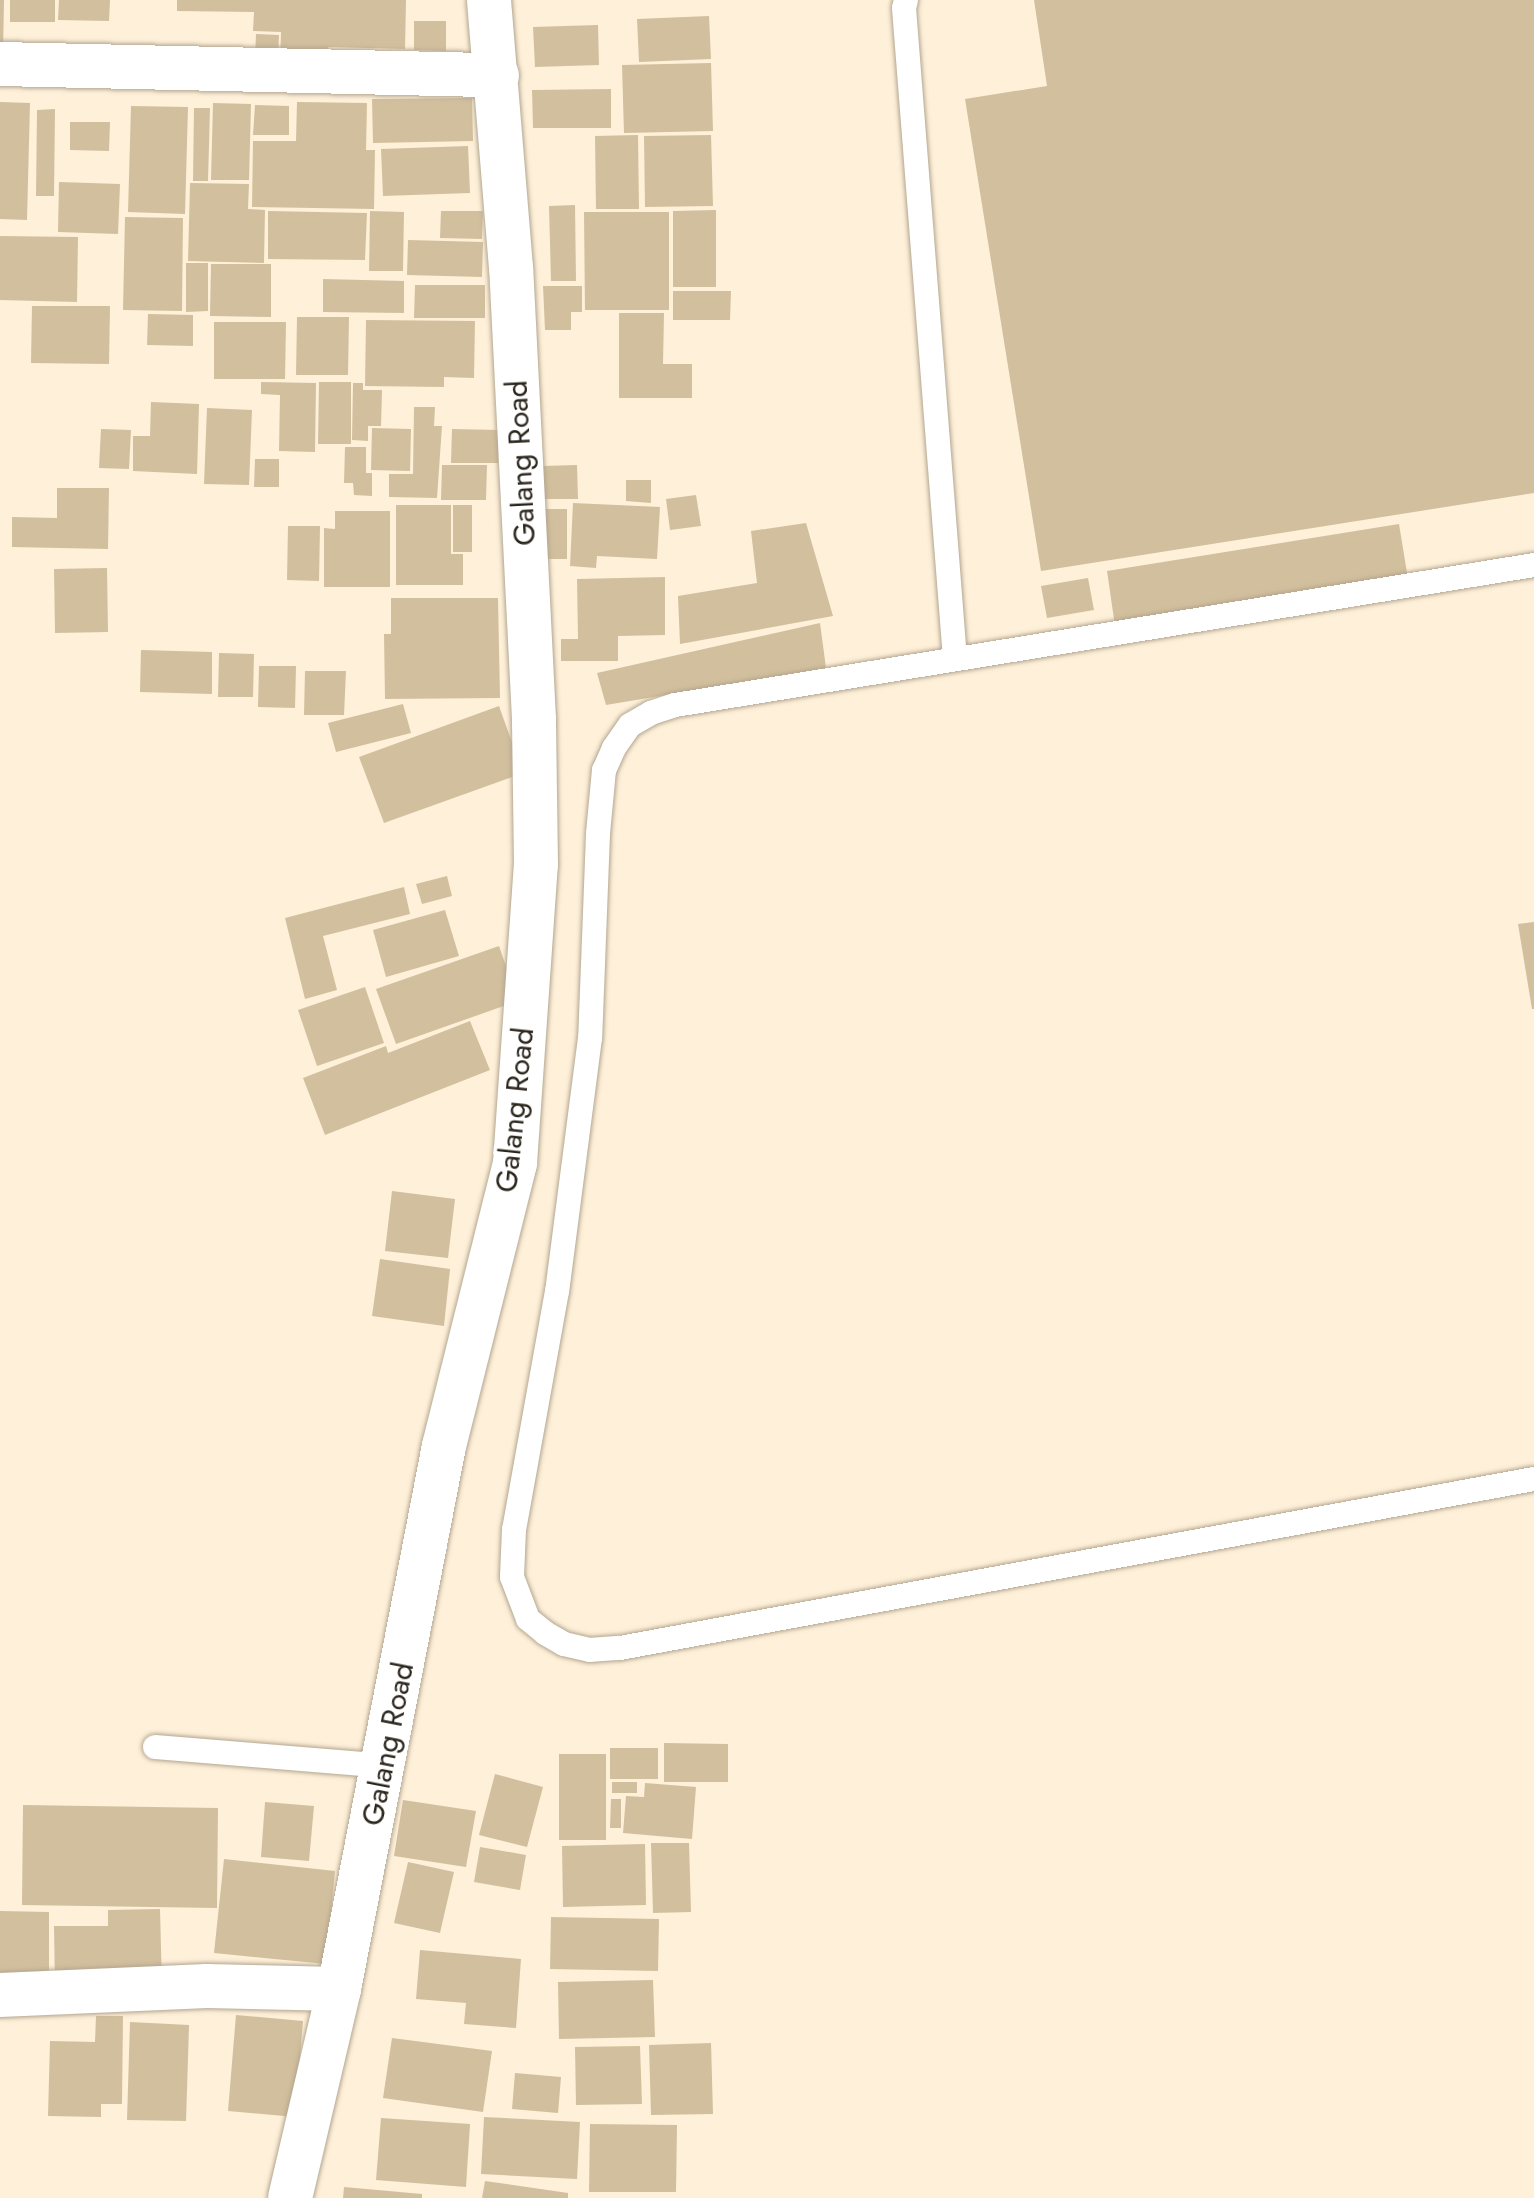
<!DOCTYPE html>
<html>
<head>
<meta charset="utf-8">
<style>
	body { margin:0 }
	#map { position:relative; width:1534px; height:2198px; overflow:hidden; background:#fef0d9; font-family:Jost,sans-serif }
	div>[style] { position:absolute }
	.building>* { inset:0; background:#d2bf9d }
	.roads { filter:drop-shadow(0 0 2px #b3a690) drop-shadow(0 0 2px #b3a690) }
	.service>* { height:24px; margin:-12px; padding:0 12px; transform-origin:12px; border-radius:12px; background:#fff }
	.minor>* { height:44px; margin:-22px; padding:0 22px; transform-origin:22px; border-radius:22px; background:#fff }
	.tertiary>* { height:44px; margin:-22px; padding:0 22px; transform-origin:22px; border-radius:22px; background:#fff }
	span { translate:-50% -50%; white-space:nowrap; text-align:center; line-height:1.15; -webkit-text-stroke:7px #fff; paint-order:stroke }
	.street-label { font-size:30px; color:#2b261d }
</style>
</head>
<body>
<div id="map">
	<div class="building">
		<div style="clip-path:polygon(0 0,4px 0,3px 52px,0 52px)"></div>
		<div style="clip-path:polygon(10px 0,55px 0,55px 22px,10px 22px)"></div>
		<div style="clip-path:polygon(59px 0,110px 0,109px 21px,58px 20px)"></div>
		<div style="clip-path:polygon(177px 0,406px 0,405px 49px,328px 47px,328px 65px,280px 64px,281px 32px,253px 31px,254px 12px,177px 11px)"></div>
		<div style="clip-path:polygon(1034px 0,1534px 0,1534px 493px,1041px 571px,965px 99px,1047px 86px)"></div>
		<div style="clip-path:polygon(709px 16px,711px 59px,639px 62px,637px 19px)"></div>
		<div style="clip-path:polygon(414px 21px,446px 21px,446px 51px,414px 50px)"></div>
		<div style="clip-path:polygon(598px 25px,599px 65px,535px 67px,533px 27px)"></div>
		<div style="clip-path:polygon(256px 34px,279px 35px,278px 59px,255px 58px)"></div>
		<div style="clip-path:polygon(711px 63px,713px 131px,624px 133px,622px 65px)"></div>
		<div style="clip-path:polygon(611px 89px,611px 128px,533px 128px,532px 90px)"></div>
		<div style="clip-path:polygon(472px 98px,473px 141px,373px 143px,372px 99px)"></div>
		<div style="clip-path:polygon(0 102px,30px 103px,27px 220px,0 219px)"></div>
		<div style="clip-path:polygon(297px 102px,367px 103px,366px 150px,375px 150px,374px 209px,252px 207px,253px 141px,296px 141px)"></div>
		<div style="clip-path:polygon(213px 103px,251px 104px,249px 180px,211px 180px)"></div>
		<div style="clip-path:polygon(255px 105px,289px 106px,289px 135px,253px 135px)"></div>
		<div style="clip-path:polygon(131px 106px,188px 107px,185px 214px,128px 212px)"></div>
		<div style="clip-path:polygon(194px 108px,210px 108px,208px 181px,193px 181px)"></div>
		<div style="clip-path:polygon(55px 109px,54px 196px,36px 196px,37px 110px)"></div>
		<div style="clip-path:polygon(70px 122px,110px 122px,109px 151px,70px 150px)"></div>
		<div style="clip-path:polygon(638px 135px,639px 209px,596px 209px,595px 136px)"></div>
		<div style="clip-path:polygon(711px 135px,713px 206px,645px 207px,644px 136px)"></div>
		<div style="clip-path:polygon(468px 146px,470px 193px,383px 196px,381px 149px)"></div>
		<div style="clip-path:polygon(59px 182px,120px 184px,118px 234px,58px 232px)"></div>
		<div style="clip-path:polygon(190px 183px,249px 184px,248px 209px,265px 210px,264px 263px,188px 261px)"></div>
		<div style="clip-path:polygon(575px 205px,576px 281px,551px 281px,549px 206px)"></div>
		<div style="clip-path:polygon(716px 210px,716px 287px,673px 287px,673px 211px)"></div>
		<div style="clip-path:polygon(268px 211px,367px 213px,365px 260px,268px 259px)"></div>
		<div style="clip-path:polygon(370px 211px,404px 212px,403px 271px,369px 271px)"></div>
		<div style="clip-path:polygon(441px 211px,483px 211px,482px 239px,440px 238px)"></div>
		<div style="clip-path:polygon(584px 212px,669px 212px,669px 310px,585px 310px)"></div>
		<div style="clip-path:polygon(125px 217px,183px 218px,182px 311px,123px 310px)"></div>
		<div style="clip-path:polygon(0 236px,78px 237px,77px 302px,0 300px)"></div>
		<div style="clip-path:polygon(408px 240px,483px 242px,482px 277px,407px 275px)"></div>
		<div style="clip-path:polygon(186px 263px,208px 263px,208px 311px,186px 312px)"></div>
		<div style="clip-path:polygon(211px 264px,271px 264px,271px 317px,210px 316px)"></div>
		<div style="clip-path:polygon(323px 279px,404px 281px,404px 313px,323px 312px)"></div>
		<div style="clip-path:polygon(415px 285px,485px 285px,485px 318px,414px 318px)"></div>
		<div style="clip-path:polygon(543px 286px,582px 286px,582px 312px,571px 312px,571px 330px,545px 330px)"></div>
		<div style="clip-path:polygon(673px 291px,731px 291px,730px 320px,673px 320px)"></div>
		<div style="clip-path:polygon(32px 306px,110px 306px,109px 364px,31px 363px)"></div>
		<div style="clip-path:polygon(619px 313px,664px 313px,663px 364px,692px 364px,692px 398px,619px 398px)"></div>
		<div style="clip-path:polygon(148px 314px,193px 315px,193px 346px,147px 345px)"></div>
		<div style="clip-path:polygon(297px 317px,349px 317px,348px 375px,296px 375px)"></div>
		<div style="clip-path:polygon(366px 320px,475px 321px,474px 378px,444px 377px,444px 387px,365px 386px)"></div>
		<div style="clip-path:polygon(214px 322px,286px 322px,285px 379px,214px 379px)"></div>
		<div style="clip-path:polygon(261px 382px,316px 383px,315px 452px,279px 451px,280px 395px,261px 394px)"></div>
		<div style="clip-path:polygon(319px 382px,351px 382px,351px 444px,318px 444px)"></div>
		<div style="clip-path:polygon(353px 383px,363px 383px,363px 390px,382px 390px,381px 426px,368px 426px,368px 441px,352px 440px)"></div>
		<div style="clip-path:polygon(151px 402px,199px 404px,197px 474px,133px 471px,133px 436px,150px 436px)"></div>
		<div style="clip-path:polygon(414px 407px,435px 407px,434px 426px,442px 426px,437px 498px,389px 497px,389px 474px,413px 474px)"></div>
		<div style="clip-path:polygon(207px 408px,252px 410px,249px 485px,204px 484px)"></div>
		<div style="clip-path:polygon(372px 428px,411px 429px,410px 471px,371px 470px)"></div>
		<div style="clip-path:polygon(101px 429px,131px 430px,129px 469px,99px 468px)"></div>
		<div style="clip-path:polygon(452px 429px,499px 430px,498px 463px,451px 463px)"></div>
		<div style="clip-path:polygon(345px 447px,366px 447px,366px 473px,372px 473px,372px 496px,354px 495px,353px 483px,344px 483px)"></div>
		<div style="clip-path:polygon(255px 459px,279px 459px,279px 487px,254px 487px)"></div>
		<div style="clip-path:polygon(442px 465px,487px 465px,486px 500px,441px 500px)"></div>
		<div style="clip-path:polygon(577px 465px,578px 499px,544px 499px,543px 466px)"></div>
		<div style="clip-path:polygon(626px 480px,651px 480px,651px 503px,626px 501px)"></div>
		<div style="clip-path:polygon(57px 488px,109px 488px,108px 549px,12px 547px,12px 517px,57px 518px)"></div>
		<div style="clip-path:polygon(696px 495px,701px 526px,670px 530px,666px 499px)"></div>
		<div style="clip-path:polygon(573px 503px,660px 507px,657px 559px,597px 556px,596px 568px,570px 566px)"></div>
		<div style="clip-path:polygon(396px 505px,451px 505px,451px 554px,463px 554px,463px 585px,396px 585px)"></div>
		<div style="clip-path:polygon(453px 505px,472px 505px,472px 552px,453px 552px)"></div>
		<div style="clip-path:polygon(545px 509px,567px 509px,567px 559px,545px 559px)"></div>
		<div style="clip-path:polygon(335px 511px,390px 511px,390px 587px,324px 587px,324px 528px,335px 529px)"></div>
		<div style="clip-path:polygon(806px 523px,833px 616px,680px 644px,678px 596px,757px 583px,751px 531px)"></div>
		<div style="clip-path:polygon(1399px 524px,1408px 579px,1115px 626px,1107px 571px)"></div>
		<div style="clip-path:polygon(288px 526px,320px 526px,319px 581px,287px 580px)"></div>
		<div style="clip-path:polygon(107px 568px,108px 632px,55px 633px,54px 569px)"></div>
		<div style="clip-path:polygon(665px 577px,665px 635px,618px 636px,618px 661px,561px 661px,561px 639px,578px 639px,577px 579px)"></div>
		<div style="clip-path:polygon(1088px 578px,1094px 610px,1047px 618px,1041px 586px)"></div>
		<div style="clip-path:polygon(391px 598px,498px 598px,500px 698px,385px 699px,384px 634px,391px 634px)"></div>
		<div style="clip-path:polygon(820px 623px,826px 668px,606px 705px,597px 673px)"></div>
		<div style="clip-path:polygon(141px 650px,212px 652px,212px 694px,140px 692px)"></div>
		<div style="clip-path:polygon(219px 653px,254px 654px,253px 697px,218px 697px)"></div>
		<div style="clip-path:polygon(259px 666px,296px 666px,295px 708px,258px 707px)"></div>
		<div style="clip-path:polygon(305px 671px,346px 671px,344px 715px,304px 715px)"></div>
		<div style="clip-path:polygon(403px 704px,411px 733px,336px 752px,328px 723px)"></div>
		<div style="clip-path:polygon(499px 706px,523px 773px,384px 823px,359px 757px)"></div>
		<div style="clip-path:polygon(447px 876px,452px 896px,422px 904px,416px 884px)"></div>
		<div style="clip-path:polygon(404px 887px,410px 914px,323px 936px,337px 990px,305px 999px,285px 918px)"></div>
		<div style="clip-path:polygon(445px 910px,459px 956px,386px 977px,373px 930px)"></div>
		<div style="clip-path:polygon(1534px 922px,1534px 1009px,1532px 1009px,1518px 924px)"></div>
		<div style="clip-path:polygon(499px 946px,518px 1001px,396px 1044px,376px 989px)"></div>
		<div style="clip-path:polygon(365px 987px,384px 1043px,317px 1066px,298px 1010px)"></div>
		<div style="clip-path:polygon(470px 1021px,490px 1070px,325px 1135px,303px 1078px,386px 1046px,388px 1053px)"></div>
		<div style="clip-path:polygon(392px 1191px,455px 1199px,448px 1258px,385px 1251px)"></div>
		<div style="clip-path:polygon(380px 1259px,450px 1269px,444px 1326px,372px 1316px)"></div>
		<div style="clip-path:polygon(664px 1743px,728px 1744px,728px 1782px,664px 1782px)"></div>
		<div style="clip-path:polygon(610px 1748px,658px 1748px,658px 1779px,610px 1779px)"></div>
		<div style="clip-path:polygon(559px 1754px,606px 1754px,606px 1840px,559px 1840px)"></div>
		<div style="clip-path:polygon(495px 1774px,543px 1787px,527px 1847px,479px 1835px)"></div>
		<div style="clip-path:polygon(612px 1782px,637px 1782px,637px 1793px,612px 1793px)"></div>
		<div style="clip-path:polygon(645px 1783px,696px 1787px,692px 1839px,623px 1833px,626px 1796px,644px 1797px)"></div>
		<div style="clip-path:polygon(611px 1799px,621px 1799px,621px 1828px,610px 1828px)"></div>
		<div style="clip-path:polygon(403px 1800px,476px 1811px,466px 1867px,394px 1856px)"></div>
		<div style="clip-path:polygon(265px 1802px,314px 1806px,309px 1861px,261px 1857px)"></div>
		<div style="clip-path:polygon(23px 1805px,218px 1808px,217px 1908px,22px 1905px)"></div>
		<div style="clip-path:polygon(651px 1843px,689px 1843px,691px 1912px,653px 1913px)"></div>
		<div style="clip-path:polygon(645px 1844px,646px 1905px,563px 1907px,562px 1846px)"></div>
		<div style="clip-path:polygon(480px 1847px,526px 1855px,520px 1890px,474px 1882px)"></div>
		<div style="clip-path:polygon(224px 1859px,335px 1871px,326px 1964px,214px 1953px)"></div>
		<div style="clip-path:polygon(408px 1862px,454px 1872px,440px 1933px,394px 1923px)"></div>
		<div style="clip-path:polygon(160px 1909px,162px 1987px,55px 1987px,54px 1926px,108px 1926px,108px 1910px)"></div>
		<div style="clip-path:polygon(0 1911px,49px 1912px,49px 1985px,0 1984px)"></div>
		<div style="clip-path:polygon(551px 1917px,659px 1919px,658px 1971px,550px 1969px)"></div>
		<div style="clip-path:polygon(420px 1950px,521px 1959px,516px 2028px,464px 2024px,466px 2003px,416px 1999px)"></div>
		<div style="clip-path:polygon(653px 1980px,655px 2037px,559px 2039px,558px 1982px)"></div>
		<div style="clip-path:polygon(236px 2015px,303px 2021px,295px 2117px,228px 2111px)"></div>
		<div style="clip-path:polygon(96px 2016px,123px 2016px,122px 2104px,101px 2104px,101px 2117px,48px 2116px,50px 2041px,95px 2042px)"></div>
		<div style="clip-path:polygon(130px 2022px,189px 2025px,186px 2121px,127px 2120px)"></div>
		<div style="clip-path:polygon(392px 2038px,492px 2051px,483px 2112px,383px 2098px)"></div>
		<div style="clip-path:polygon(711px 2043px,713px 2114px,651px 2115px,649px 2045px)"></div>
		<div style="clip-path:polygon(640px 2046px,642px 2104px,576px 2105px,575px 2047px)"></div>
		<div style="clip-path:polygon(515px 2073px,561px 2077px,558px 2113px,512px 2109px)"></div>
		<div style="clip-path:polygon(484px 2117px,580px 2122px,577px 2179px,481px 2174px)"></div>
		<div style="clip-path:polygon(381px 2118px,470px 2124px,466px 2187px,376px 2180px)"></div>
		<div style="clip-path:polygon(590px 2124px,677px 2125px,676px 2192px,589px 2192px)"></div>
		<div style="clip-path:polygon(485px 2181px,568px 2193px,568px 2198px,482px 2198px)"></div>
		<div style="clip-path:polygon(344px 2187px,422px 2194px,422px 2198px,343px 2198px)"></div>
	</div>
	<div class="roads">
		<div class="service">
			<div style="left:906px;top:0;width:8px;rotate:104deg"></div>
			<div style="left:904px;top:8px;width:653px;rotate:85.52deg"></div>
			<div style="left:1534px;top:565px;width:870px;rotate:170.74deg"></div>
			<div style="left:675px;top:705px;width:25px;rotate:162deg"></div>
			<div style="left:651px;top:713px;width:24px;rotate:150deg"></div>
			<div style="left:630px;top:725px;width:28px;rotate:125deg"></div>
			<div style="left:614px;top:748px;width:24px;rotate:114deg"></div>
			<div style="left:604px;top:770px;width:64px;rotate:95.4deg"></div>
			<div style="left:598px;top:834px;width:204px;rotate:92.2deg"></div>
			<div style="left:590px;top:1038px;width:255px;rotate:97.4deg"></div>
			<div style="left:557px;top:1291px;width:242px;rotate:100.2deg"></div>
			<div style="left:514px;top:1529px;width:48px;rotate:92.4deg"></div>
			<div style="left:512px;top:1577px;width:45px;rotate:69.1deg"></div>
			<div style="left:528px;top:1619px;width:22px;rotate:39deg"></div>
			<div style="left:545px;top:1633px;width:22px;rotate:30deg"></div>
			<div style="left:564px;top:1644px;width:26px;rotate:13deg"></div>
			<div style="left:589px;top:1650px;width:31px;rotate:-4deg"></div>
			<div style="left:620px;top:1648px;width:929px;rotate:-10.48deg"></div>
			<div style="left:155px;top:1747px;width:230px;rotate:4.7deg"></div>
		</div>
		<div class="minor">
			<div style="left:0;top:64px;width:497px;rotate:1.3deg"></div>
			<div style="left:0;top:1995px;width:207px;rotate:-2.5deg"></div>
			<div style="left:207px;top:1986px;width:132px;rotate:1.3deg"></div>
		</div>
		<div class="tertiary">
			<div style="left:290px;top:2198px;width:215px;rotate:-76.8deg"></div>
			<div style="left:339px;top:1989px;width:553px;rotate:-79.06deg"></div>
			<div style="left:444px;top:1446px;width:292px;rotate:-75.9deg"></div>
			<div style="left:515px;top:1163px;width:299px;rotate:-86deg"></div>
			<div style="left:536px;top:865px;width:146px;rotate:-90.8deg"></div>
			<div style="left:534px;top:719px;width:452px;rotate:-92.9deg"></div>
			<div style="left:511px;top:268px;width:269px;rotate:-94.7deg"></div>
		</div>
	</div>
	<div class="street-label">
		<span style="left:521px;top:463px;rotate:-93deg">Galang Road</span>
		<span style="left:515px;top:1110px;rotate:-84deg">Galang Road</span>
		<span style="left:388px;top:1744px;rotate:-79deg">Galang Road</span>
	</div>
</div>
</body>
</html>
